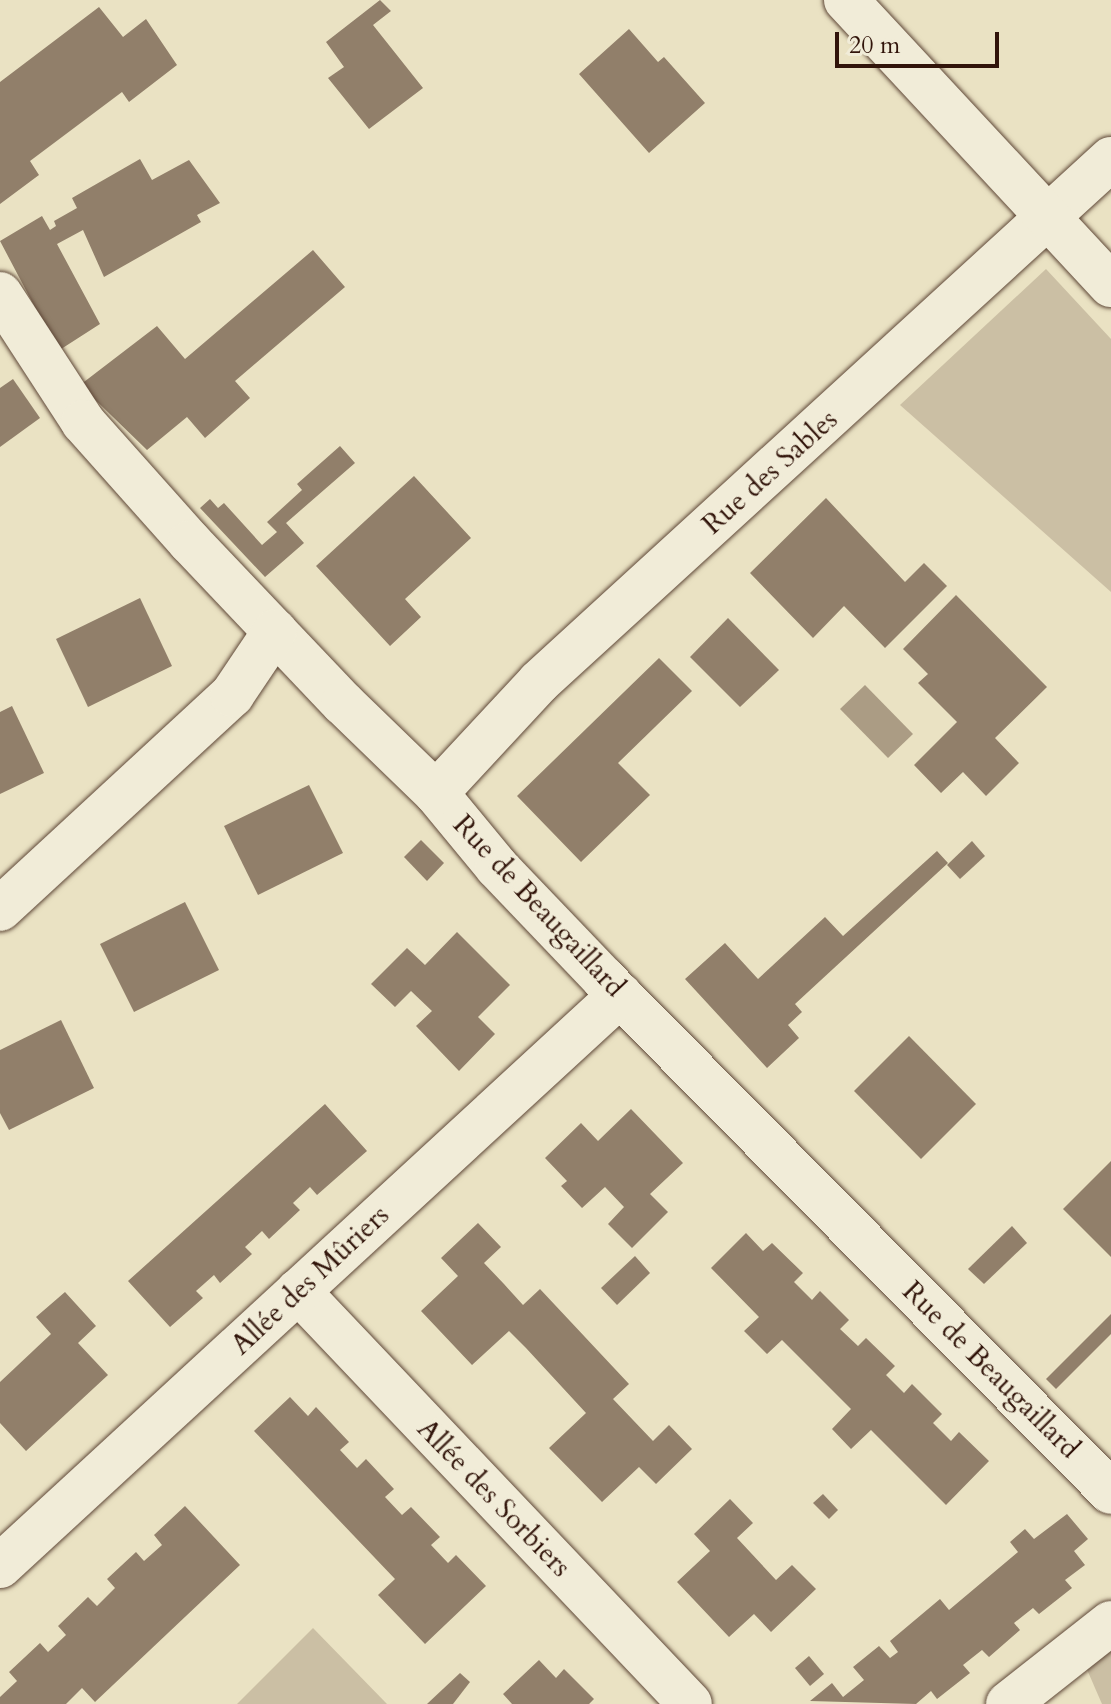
<!DOCTYPE html>
<html>
<head>
<meta charset="utf-8">
<style>
	body { margin:0 }
	#map { position:relative; width:1111px; height:1704px; overflow:hidden; background:#eae2c3; font-family:Cardo,serif }
	div>[style] { position:absolute }
	.green>* { inset:0; background:#cbbfa4 }
	.water>* { inset:0; background:#ab9c84 }
	.building>* { inset:0; background:#917f6a }
	.roads { filter:drop-shadow(0 0 2px #5f4838) drop-shadow(0 0 2px #5f4838) }
	.minor>* { height:44px; margin:-22px; padding:0 22px; transform-origin:22px; border-radius:22px; background:#f1ecd8 }
	.secondary>* { height:44px; margin:-22px; padding:0 22px; transform-origin:22px; border-radius:22px; background:#f1ecd8 }
	span { translate:-50% -50%; white-space:nowrap; text-align:center; line-height:1.15; -webkit-text-stroke:6px #f1ecd8; paint-order:stroke }
	.street-label { font-size:28px; color:#31140a }
	.scale { position:absolute; left:835px; top:32px; width:164px; height:36px; box-sizing:border-box; border:4px solid #31140a; border-top:0; padding-left:10px; font-size:24px; line-height:28px; white-space:nowrap; color:#31140a; -webkit-text-stroke:6px #f1ecd8; paint-order:stroke }
</style>
</head>
<body>
<div id="map">
	<div class="green">
		<div style="clip-path:polygon(1046px 269px,1111px 339px,1111px 592px,900px 405px)"></div>
		<div style="clip-path:polygon(313px 1628px,387px 1704px,237px 1704px)"></div>
		<div style="clip-path:polygon(1111px 1645px,1111px 1704px,1102px 1704px,1085px 1665px)"></div>
	</div>
	<div class="water">
		<div style="clip-path:polygon(865px 685px,913px 734px,888px 758px,840px 709px)"></div>
	</div>
	<div class="building">
		<div style="clip-path:polygon(380px 0,391px 11px,373px 25px,423px 88px,369px 129px,328px 78px,344px 67px,326px 42px)"></div>
		<div style="clip-path:polygon(99px 7px,123px 37px,146px 19px,177px 65px,129px 102px,122px 92px,30px 161px,39px 175px,0 204px,0 82px)"></div>
		<div style="clip-path:polygon(629px 29px,658px 62px,664px 57px,705px 103px,649px 153px,579px 74px)"></div>
		<div style="clip-path:polygon(140px 159px,152px 180px,189px 160px,220px 203px,197px 215px,201px 222px,104px 277px,83px 230px,57px 244px,100px 324px,58px 351px,0 241px,42px 216px,50px 230px,56px 226px,54px 221px,77px 208px,72px 198px)"></div>
		<div style="clip-path:polygon(313px 250px,345px 287px,235px 381px,250px 398px,205px 438px,187px 417px,147px 450px,80px 385px,157px 326px,185px 359px)"></div>
		<div style="clip-path:polygon(13px 379px,40px 418px,0 447px,0 388px)"></div>
		<div style="clip-path:polygon(340px 446px,355px 463px,286px 523px,304px 543px,265px 577px,200px 508px,210px 499px,218px 508px,224px 503px,262px 545px,277px 532px,267px 522px,302px 490px,297px 484px)"></div>
		<div style="clip-path:polygon(414px 476px,471px 538px,405px 599px,421px 617px,390px 646px,316px 566px)"></div>
		<div style="clip-path:polygon(826px 498px,905px 582px,924px 563px,947px 586px,885px 648px,844px 606px,813px 638px,750px 573px)"></div>
		<div style="clip-path:polygon(956px 595px,1047px 687px,995px 738px,1019px 763px,986px 796px,963px 772px,941px 793px,914px 765px,957px 722px,918px 683px,928px 674px,903px 649px)"></div>
		<div style="clip-path:polygon(140px 598px,172px 666px,88px 707px,56px 639px)"></div>
		<div style="clip-path:polygon(728px 618px,779px 670px,740px 707px,690px 657px)"></div>
		<div style="clip-path:polygon(659px 658px,692px 691px,618px 763px,650px 795px,581px 862px,517px 796px)"></div>
		<div style="clip-path:polygon(12px 706px,44px 773px,0 794px,0 712px)"></div>
		<div style="clip-path:polygon(309px 785px,343px 853px,258px 895px,224px 826px)"></div>
		<div style="clip-path:polygon(421px 840px,444px 863px,427px 881px,404px 857px)"></div>
		<div style="clip-path:polygon(972px 841px,985px 856px,960px 879px,947px 865px)"></div>
		<div style="clip-path:polygon(937px 851px,948px 863px,795px 1004px,802px 1012px,788px 1025px,799px 1038px,767px 1068px,685px 979px,725px 943px,758px 979px,825px 917px,843px 936px)"></div>
		<div style="clip-path:polygon(185px 902px,219px 970px,134px 1012px,100px 944px)"></div>
		<div style="clip-path:polygon(457px 932px,510px 985px,478px 1017px,495px 1034px,459px 1071px,416px 1026px,432px 1011px,411px 991px,395px 1007px,371px 984px,407px 948px,425px 965px)"></div>
		<div style="clip-path:polygon(61px 1020px,94px 1088px,9px 1130px,0 1113px,0 1050px)"></div>
		<div style="clip-path:polygon(909px 1036px,976px 1104px,921px 1159px,854px 1091px)"></div>
		<div style="clip-path:polygon(325px 1104px,367px 1151px,317px 1195px,310px 1187px,293px 1203px,300px 1210px,269px 1239px,262px 1231px,245px 1247px,252px 1254px,220px 1283px,214px 1275px,196px 1291px,203px 1298px,170px 1327px,128px 1281px)"></div>
		<div style="clip-path:polygon(631px 1109px,683px 1163px,650px 1194px,668px 1212px,632px 1248px,608px 1224px,624px 1207px,605px 1187px,582px 1208px,561px 1186px,567px 1181px,545px 1158px,581px 1123px,598px 1141px)"></div>
		<div style="clip-path:polygon(1111px 1161px,1111px 1257px,1063px 1209px)"></div>
		<div style="clip-path:polygon(478px 1223px,501px 1247px,484px 1263px,504px 1284px,523px 1305px,540px 1289px,629px 1384px,613px 1399px,653px 1441px,669px 1425px,692px 1449px,656px 1484px,639px 1467px,602px 1502px,549px 1448px,586px 1413px,526px 1348px,509px 1331px,472px 1365px,421px 1311px,458px 1276px,441px 1258px)"></div>
		<div style="clip-path:polygon(1012px 1226px,1027px 1243px,984px 1284px,968px 1269px)"></div>
		<div style="clip-path:polygon(746px 1233px,763px 1251px,772px 1243px,803px 1273px,794px 1282px,812px 1300px,820px 1291px,849px 1320px,840px 1329px,858px 1346px,866px 1338px,895px 1366px,886px 1375px,904px 1393px,912px 1384px,942px 1414px,933px 1423px,951px 1441px,959px 1432px,989px 1461px,946px 1505px,871px 1430px,851px 1449px,832px 1429px,851px 1409px,782px 1340px,767px 1354px,744px 1331px,759px 1317px,711px 1268px)"></div>
		<div style="clip-path:polygon(635px 1256px,650px 1273px,617px 1305px,601px 1288px)"></div>
		<div style="clip-path:polygon(65px 1292px,96px 1326px,78px 1343px,108px 1375px,26px 1451px,0 1423px,0 1382px,51px 1334px,36px 1317px)"></div>
		<div style="clip-path:polygon(1111px 1314px,1111px 1334px,1056px 1389px,1046px 1379px)"></div>
		<div style="clip-path:polygon(290px 1397px,308px 1416px,316px 1407px,349px 1442px,340px 1450px,357px 1468px,366px 1459px,394px 1489px,385px 1497px,402px 1515px,411px 1507px,440px 1537px,431px 1545px,448px 1563px,456px 1555px,486px 1586px,425px 1644px,378px 1595px,395px 1579px,254px 1431px)"></div>
		<div style="clip-path:polygon(823px 1494px,838px 1510px,829px 1519px,813px 1503px)"></div>
		<div style="clip-path:polygon(730px 1499px,753px 1523px,737px 1538px,776px 1580px,792px 1565px,816px 1589px,771px 1632px,754px 1614px,729px 1637px,677px 1582px,710px 1551px,694px 1534px)"></div>
		<div style="clip-path:polygon(185px 1506px,240px 1565px,95px 1702px,82px 1688px,66px 1704px,0 1704px,0 1697px,17px 1681px,9px 1672px,40px 1643px,48px 1652px,66px 1635px,58px 1626px,88px 1597px,97px 1606px,115px 1588px,107px 1579px,136px 1552px,144px 1561px,162px 1545px,154px 1535px)"></div>
		<div style="clip-path:polygon(1067px 1514px,1088px 1539px,1074px 1551px,1085px 1565px,1065px 1580px,1072px 1588px,1039px 1614px,1033px 1608px,1014px 1623px,1020px 1630px,989px 1657px,982px 1650px,963px 1665px,970px 1673px,937px 1699px,931px 1691px,916px 1704px,810px 1701px,832px 1683px,843px 1697px,864px 1680px,853px 1667px,879px 1646px,890px 1658px,898px 1652px,890px 1641px,940px 1599px,949px 1610px,1018px 1552px,1010px 1542px,1025px 1529px,1034px 1539px)"></div>
		<div style="clip-path:polygon(809px 1656px,824px 1674px,810px 1686px,795px 1668px)"></div>
		<div style="clip-path:polygon(539px 1660px,556px 1678px,564px 1669px,594px 1699px,589px 1704px,512px 1704px,503px 1694px)"></div>
		<div style="clip-path:polygon(460px 1673px,470px 1682px,453px 1704px,427px 1704px)"></div>
	</div>
	<div class="roads">
		<div class="minor">
			<div style="left:0;top:294px;width:153px;rotate:57deg"></div>
			<div style="left:83px;top:422px;width:161px;rotate:48.3deg"></div>
			<div style="left:190px;top:542px;width:222px;rotate:46.5deg"></div>
			<div style="left:343px;top:703px;width:129px;rotate:44.1deg"></div>
			<div style="left:436px;top:793px;width:96px;rotate:50.5deg"></div>
			<div style="left:497px;top:867px;width:155px;rotate:46.3deg"></div>
			<div style="left:604px;top:979px;width:721px;rotate:45.34deg"></div>
			<div style="left:436px;top:793px;width:151px;rotate:-47.1deg"></div>
			<div style="left:539px;top:682px;width:775px;rotate:-42.44deg"></div>
			<div style="left:0;top:909px;width:316px;rotate:-42.7deg"></div>
			<div style="left:232px;top:695px;width:77px;rotate:-56.1deg"></div>
			<div style="left:298px;top:1291px;width:569px;rotate:46.49deg"></div>
			<div style="left:0;top:1566px;width:843px;rotate:-42.64deg"></div>
			<div style="left:1008px;top:1704px;width:131px;rotate:-38.2deg"></div>
		</div>
		<div class="secondary">
			<div style="left:846px;top:0;width:389px;rotate:47.1deg"></div>
		</div>
	</div>
	<div class="street-label">
		<span style="left:770px;top:472px;rotate:-42deg">Rue des Sables</span>
		<span style="left:539px;top:906px;rotate:47deg">Rue de Beaugaillard</span>
		<span style="left:310px;top:1280px;rotate:-43deg">Allée des Mûriers</span>
		<span style="left:991px;top:1370px;rotate:45deg">Rue de Beaugaillard</span>
		<span style="left:494px;top:1498px;rotate:46deg">Allée des Sorbiers</span>
	</div>
	<div class="scale">20 m</div>
</div>
</body>
</html>
